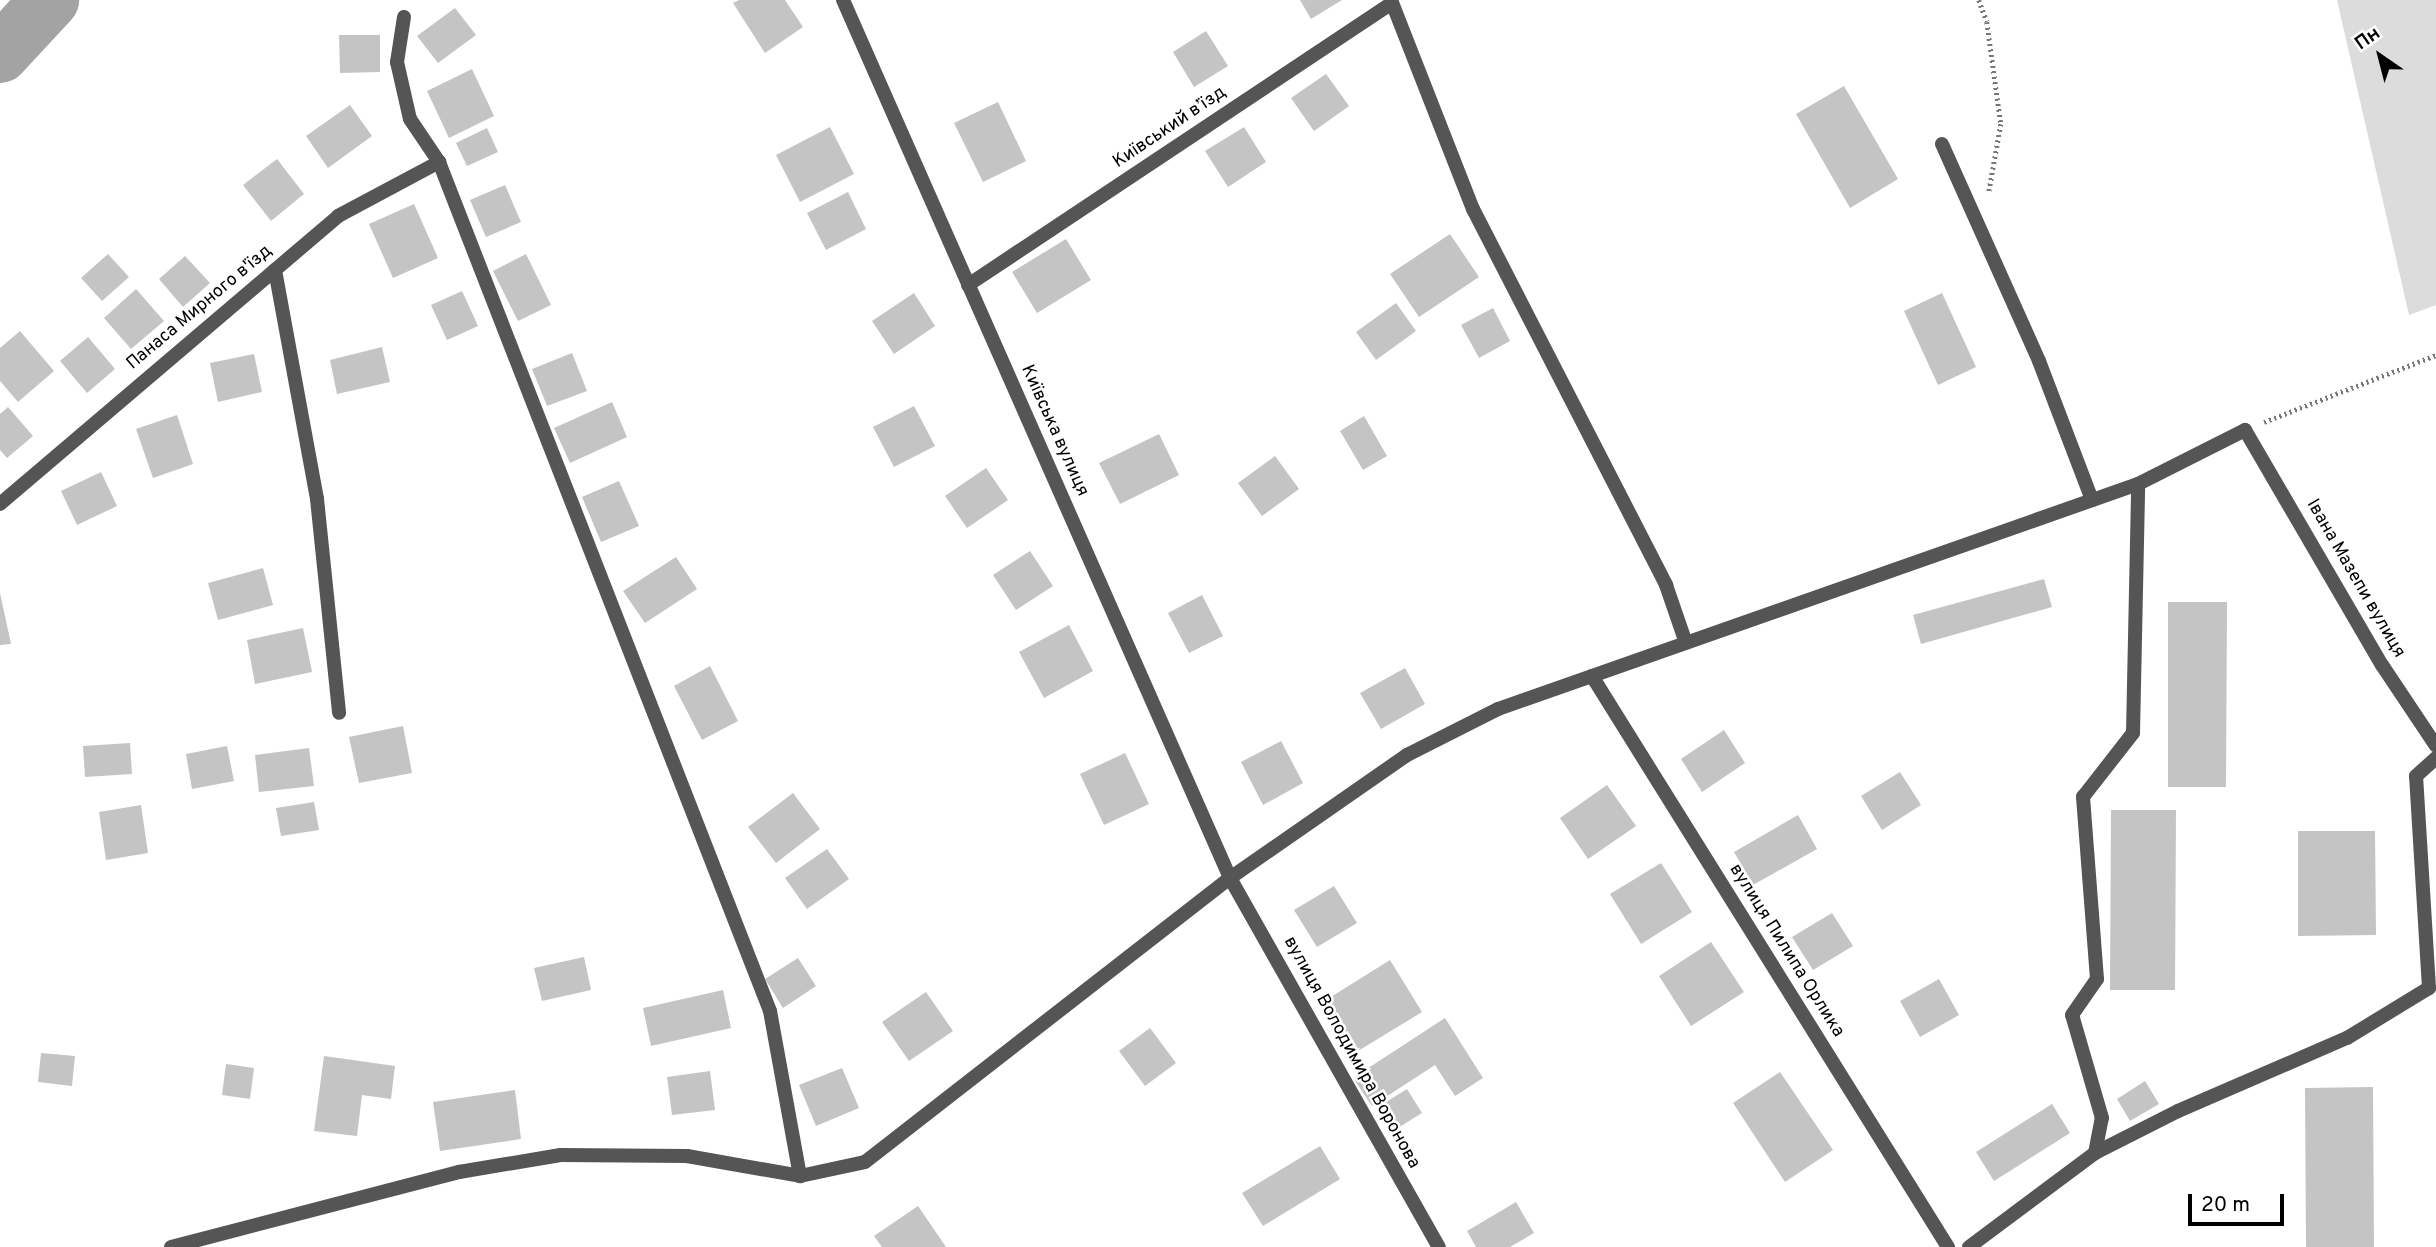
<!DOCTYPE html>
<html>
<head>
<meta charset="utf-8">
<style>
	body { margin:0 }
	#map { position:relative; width:2436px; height:1247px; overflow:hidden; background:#fff; font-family:Overpass,sans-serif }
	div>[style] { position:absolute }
	.green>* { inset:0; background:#dcdcdc }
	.river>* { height:58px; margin:-29px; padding:0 29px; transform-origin:29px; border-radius:29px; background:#a3a3a3 }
	.building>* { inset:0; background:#c4c4c4 }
	.path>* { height:4.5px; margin-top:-2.25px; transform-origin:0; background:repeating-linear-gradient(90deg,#777 0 2px,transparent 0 5.5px) }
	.minor>* { height:14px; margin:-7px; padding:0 7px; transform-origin:7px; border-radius:7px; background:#555 }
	span { translate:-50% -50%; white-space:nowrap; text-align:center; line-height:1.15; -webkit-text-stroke:5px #fff; paint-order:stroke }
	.street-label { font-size:18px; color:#000 }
	.north { position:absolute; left:2345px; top:21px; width:70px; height:70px; -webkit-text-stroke:5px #fff; paint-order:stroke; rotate:325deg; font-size:19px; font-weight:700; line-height:28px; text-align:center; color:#000 }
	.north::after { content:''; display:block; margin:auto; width:24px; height:32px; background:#000; clip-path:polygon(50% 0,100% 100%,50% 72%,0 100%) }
	.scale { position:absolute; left:2188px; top:1194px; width:96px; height:32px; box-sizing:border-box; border:4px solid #000; border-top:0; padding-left:9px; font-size:21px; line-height:24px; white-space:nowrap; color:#000; -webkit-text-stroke:5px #fff; paint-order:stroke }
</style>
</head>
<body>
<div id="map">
	<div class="green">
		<div style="clip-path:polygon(2337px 0,2436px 0,2436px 305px,2409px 315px)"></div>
	</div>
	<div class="river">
		<div style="left:0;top:54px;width:74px;rotate:-47.2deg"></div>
	</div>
	<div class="building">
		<div style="clip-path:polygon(739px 0,785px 0,803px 27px,765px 53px,733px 3px)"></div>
		<div style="clip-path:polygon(1300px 0,1342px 0,1311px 19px)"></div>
		<div style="clip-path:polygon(455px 8px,476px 35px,438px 63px,417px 36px)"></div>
		<div style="clip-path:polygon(1206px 31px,1228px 66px,1194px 87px,1173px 52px)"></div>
		<div style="clip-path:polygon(339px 35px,380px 35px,380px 72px,340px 73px)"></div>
		<div style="clip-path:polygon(472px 69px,494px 116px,449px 138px,427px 91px)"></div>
		<div style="clip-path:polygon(1326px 74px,1349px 106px,1314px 131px,1291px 98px)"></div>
		<div style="clip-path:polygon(1844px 86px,1898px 179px,1850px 208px,1796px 114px)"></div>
		<div style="clip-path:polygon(998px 102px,1026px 161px,983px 182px,954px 123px)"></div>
		<div style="clip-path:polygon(350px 105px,372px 136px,328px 168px,306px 136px)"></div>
		<div style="clip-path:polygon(830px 127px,854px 174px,800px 202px,776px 155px)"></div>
		<div style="clip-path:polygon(1244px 127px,1266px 162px,1228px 187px,1205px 151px)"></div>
		<div style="clip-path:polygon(487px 128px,498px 152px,467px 166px,456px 143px)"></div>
		<div style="clip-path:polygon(277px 159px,304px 194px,271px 221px,243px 185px)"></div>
		<div style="clip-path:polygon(505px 185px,521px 222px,486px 237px,470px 200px)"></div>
		<div style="clip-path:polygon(848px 192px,866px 229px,826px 250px,807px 213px)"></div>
		<div style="clip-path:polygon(414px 204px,438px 258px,393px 278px,369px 224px)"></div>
		<div style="clip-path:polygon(1450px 234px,1479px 277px,1419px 317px,1390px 274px)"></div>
		<div style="clip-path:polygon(1066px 239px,1091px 280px,1037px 313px,1012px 272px)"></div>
		<div style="clip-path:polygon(108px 254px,129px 277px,102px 301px,81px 278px)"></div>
		<div style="clip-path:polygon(526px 254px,551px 305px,518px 321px,493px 271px)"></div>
		<div style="clip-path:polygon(185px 256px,210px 283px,183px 307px,159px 279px)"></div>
		<div style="clip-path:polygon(136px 289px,164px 321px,131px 349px,104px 318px)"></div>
		<div style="clip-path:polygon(462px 291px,478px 326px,447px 340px,431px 305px)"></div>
		<div style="clip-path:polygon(914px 293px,935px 326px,894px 354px,872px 321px)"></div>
		<div style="clip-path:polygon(1942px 293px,1976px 367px,1938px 385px,1904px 311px)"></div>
		<div style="clip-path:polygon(1396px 303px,1416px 331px,1376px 360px,1356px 332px)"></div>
		<div style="clip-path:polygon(1493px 308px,1510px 341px,1479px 358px,1461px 325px)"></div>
		<div style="clip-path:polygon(20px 331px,54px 371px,18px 402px,0 381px,0 348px)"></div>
		<div style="clip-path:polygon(88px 337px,115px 369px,87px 393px,60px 361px)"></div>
		<div style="clip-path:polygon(382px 347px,390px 382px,337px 394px,330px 360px)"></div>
		<div style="clip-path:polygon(572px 353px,587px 391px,547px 406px,532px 369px)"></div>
		<div style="clip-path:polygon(254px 354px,262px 392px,218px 402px,210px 363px)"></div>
		<div style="clip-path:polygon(612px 402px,627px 437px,570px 463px,554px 428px)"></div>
		<div style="clip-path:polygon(914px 406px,935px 446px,894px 467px,873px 427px)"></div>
		<div style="clip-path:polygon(8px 407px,33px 436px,7px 458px,0 450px,0 414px)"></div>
		<div style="clip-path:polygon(177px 415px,193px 464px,153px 478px,136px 429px)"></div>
		<div style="clip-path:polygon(1364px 416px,1387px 456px,1363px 470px,1340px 431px)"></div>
		<div style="clip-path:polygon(1159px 434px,1179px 475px,1120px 504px,1099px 463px)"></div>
		<div style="clip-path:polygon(1275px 456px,1299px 489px,1262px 516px,1238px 483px)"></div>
		<div style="clip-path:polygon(986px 468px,1008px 500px,967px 528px,945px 496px)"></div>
		<div style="clip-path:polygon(101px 472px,117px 506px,77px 525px,61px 491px)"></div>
		<div style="clip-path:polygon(619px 481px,639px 526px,601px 542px,582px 497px)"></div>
		<div style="clip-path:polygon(1030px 551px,1053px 586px,1016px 610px,993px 575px)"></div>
		<div style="clip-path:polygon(676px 557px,697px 589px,645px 623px,623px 591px)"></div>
		<div style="clip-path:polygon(263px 568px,273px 605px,218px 620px,208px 583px)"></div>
		<div style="clip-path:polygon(2044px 579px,2052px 607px,1921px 644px,1913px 615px)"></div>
		<div style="clip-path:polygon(0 593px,11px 644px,0 645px)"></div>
		<div style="clip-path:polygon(1202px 595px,1223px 636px,1189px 653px,1168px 613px)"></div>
		<div style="clip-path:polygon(2168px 602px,2227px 602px,2226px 787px,2168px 787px)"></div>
		<div style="clip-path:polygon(1069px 625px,1093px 671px,1044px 698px,1019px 652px)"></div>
		<div style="clip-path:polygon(303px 628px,312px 672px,255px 684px,247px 640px)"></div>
		<div style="clip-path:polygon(710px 666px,738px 721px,702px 740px,674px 686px)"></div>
		<div style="clip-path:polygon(1405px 668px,1425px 704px,1381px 729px,1360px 693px)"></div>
		<div style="clip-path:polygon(403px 726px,412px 773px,359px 783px,349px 737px)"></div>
		<div style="clip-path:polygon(1724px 730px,1745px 763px,1702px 792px,1681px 759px)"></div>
		<div style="clip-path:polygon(1281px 741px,1303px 783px,1263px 805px,1241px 762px)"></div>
		<div style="clip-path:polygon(130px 743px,132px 774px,85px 777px,83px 746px)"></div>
		<div style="clip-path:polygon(227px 746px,234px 781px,192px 789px,186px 754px)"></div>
		<div style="clip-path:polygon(309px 748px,314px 786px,259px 792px,255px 755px)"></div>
		<div style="clip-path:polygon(1125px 753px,1149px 804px,1104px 825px,1080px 774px)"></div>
		<div style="clip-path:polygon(1900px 772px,1921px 805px,1882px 830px,1861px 796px)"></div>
		<div style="clip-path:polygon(1607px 785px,1636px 826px,1588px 859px,1560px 818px)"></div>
		<div style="clip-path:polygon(793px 793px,820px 829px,776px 863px,748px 827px)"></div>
		<div style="clip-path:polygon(314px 802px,319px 830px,281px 836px,276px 808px)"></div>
		<div style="clip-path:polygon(141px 805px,148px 853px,106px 860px,99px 812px)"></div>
		<div style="clip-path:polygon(2111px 810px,2176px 810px,2175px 990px,2110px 990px)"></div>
		<div style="clip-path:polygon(1798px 815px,1817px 849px,1753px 885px,1734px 852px)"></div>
		<div style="clip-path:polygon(2298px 831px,2375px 831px,2376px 935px,2298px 936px)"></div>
		<div style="clip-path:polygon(827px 849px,849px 879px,807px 909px,785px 878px)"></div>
		<div style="clip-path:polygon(1661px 863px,1692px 912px,1641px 944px,1610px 894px)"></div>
		<div style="clip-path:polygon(1334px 886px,1357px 923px,1317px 947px,1294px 910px)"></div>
		<div style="clip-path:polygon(1832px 913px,1853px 946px,1813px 970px,1792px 937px)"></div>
		<div style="clip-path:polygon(1711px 942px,1744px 992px,1691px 1026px,1659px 976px)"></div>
		<div style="clip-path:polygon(584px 957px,591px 990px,542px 1001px,534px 968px)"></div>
		<div style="clip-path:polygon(798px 958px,816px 986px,783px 1008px,765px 979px)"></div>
		<div style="clip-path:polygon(1390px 960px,1422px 1012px,1358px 1051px,1326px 1000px)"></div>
		<div style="clip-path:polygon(1939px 979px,1959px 1015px,1920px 1037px,1900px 1001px)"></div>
		<div style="clip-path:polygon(723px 990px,731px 1028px,651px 1046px,643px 1008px)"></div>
		<div style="clip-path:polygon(926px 992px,953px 1031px,909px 1061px,882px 1022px)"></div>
		<div style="clip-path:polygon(1445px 1018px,1483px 1078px,1455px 1096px,1435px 1065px,1372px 1106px,1353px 1078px)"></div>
		<div style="clip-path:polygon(1150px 1028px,1176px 1063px,1145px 1086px,1119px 1051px)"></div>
		<div style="clip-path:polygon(41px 1053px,75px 1056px,72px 1086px,38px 1082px)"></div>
		<div style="clip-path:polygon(324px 1056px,395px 1066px,391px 1099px,362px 1095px,357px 1136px,314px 1131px)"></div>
		<div style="clip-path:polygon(226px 1064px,254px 1068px,250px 1099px,222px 1095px)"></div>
		<div style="clip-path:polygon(842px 1068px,859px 1108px,816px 1126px,799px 1085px)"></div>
		<div style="clip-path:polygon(710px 1071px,715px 1110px,672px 1115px,667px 1077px)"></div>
		<div style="clip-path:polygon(1780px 1072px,1833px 1150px,1785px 1182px,1733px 1103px)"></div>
		<div style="clip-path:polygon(2145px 1081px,2159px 1104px,2130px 1121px,2117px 1099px)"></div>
		<div style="clip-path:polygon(2373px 1087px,2374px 1247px,2306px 1247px,2305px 1088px)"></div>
		<div style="clip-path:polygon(1407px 1089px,1422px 1113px,1393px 1131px,1378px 1107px)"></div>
		<div style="clip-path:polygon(515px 1090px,521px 1139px,440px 1151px,433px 1102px)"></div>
		<div style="clip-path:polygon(2052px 1104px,2070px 1133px,1994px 1181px,1976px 1152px)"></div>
		<div style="clip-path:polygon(1320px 1146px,1340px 1179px,1263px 1226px,1242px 1193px)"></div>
		<div style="clip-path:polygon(1516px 1202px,1534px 1233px,1510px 1247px,1476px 1247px,1467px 1231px)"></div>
		<div style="clip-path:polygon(918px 1206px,946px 1247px,882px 1247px,874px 1236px)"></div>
	</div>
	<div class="path">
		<div style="left:1979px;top:0;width:23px;rotate:70deg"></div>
		<div style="left:1987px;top:22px;width:103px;rotate:82.2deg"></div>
		<div style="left:2001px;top:124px;width:69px;rotate:100deg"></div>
		<div style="left:2264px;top:422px;width:185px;rotate:-21.3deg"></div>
	</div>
	<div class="minor">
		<div style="left:843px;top:0;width:960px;rotate:66.21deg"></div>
		<div style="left:1230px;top:878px;width:424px;rotate:60.5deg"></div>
		<div style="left:1391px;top:0;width:225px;rotate:68.6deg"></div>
		<div style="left:1473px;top:209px;width:423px;rotate:62.8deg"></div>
		<div style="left:1666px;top:585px;width:61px;rotate:71deg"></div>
		<div style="left:404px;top:17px;width:46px;rotate:98.8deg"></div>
		<div style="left:397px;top:62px;width:58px;rotate:77.2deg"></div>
		<div style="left:410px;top:119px;width:52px;rotate:56deg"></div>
		<div style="left:439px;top:162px;width:911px;rotate:68.7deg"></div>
		<div style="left:770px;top:1011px;width:168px;rotate:79.7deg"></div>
		<div style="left:1942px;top:144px;width:238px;rotate:65.9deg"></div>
		<div style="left:2039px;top:361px;width:149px;rotate:69.1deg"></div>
		<div style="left:275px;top:270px;width:233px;rotate:79.6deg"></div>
		<div style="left:317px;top:499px;width:215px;rotate:84.1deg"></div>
		<div style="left:968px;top:285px;width:509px;rotate:-33.63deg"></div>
		<div style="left:0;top:504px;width:444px;rotate:-40.4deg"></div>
		<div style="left:338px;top:216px;width:115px;rotate:-28.1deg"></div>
		<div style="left:1592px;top:676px;width:673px;rotate:58.06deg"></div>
		<div style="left:2095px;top:1153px;width:93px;rotate:-26.8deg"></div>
		<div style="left:2178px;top:1111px;width:184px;rotate:-23.4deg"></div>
		<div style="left:2347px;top:1038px;width:96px;rotate:-31.4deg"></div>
		<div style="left:2429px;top:988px;width:212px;rotate:-93.5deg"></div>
		<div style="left:2416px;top:776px;width:27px;rotate:-42deg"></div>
		<div style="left:171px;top:1247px;width:298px;rotate:-14.6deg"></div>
		<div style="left:459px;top:1172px;width:103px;rotate:-9.5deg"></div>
		<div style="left:561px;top:1155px;width:126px;rotate:0.5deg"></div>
		<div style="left:687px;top:1156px;width:115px;rotate:10deg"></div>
		<div style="left:800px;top:1176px;width:66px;rotate:-12.2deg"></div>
		<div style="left:865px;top:1162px;width:462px;rotate:-37.9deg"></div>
		<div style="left:1230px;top:878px;width:216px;rotate:-34.8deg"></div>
		<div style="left:1407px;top:755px;width:102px;rotate:-26.8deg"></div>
		<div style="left:1498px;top:709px;width:678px;rotate:-19.37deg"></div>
		<div style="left:2138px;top:484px;width:120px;rotate:-26.8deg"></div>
		<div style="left:2245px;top:430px;width:272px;rotate:59.8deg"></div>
		<div style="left:2382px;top:665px;width:97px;rotate:56.3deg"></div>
		<div style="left:1969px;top:1247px;width:157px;rotate:-36.7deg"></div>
		<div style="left:2095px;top:1153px;width:36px;rotate:-79deg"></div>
		<div style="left:2102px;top:1118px;width:107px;rotate:-106.2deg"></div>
		<div style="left:2072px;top:1015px;width:44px;rotate:-55.2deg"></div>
		<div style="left:2097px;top:979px;width:183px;rotate:-94.4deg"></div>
		<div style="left:2083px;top:797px;width:81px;rotate:-52deg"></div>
		<div style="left:2133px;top:733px;width:249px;rotate:-88.8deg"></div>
	</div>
	<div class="street-label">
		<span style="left:1170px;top:128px;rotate:-34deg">Київський в’їзд</span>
		<span style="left:200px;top:308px;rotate:-40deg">Панаса Мирного в'їзд</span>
		<span style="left:1054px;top:431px;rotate:66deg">Київська вулиця</span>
		<span style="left:2355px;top:579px;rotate:60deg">Івана Мазепи вулиця</span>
		<span style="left:1786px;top:951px;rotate:58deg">вулиця Пилипа Орлика</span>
		<span style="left:1351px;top:1053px;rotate:61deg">вулиця Володимира Воронова</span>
	</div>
	<div class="north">Пн</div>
	<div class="scale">20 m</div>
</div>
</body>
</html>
